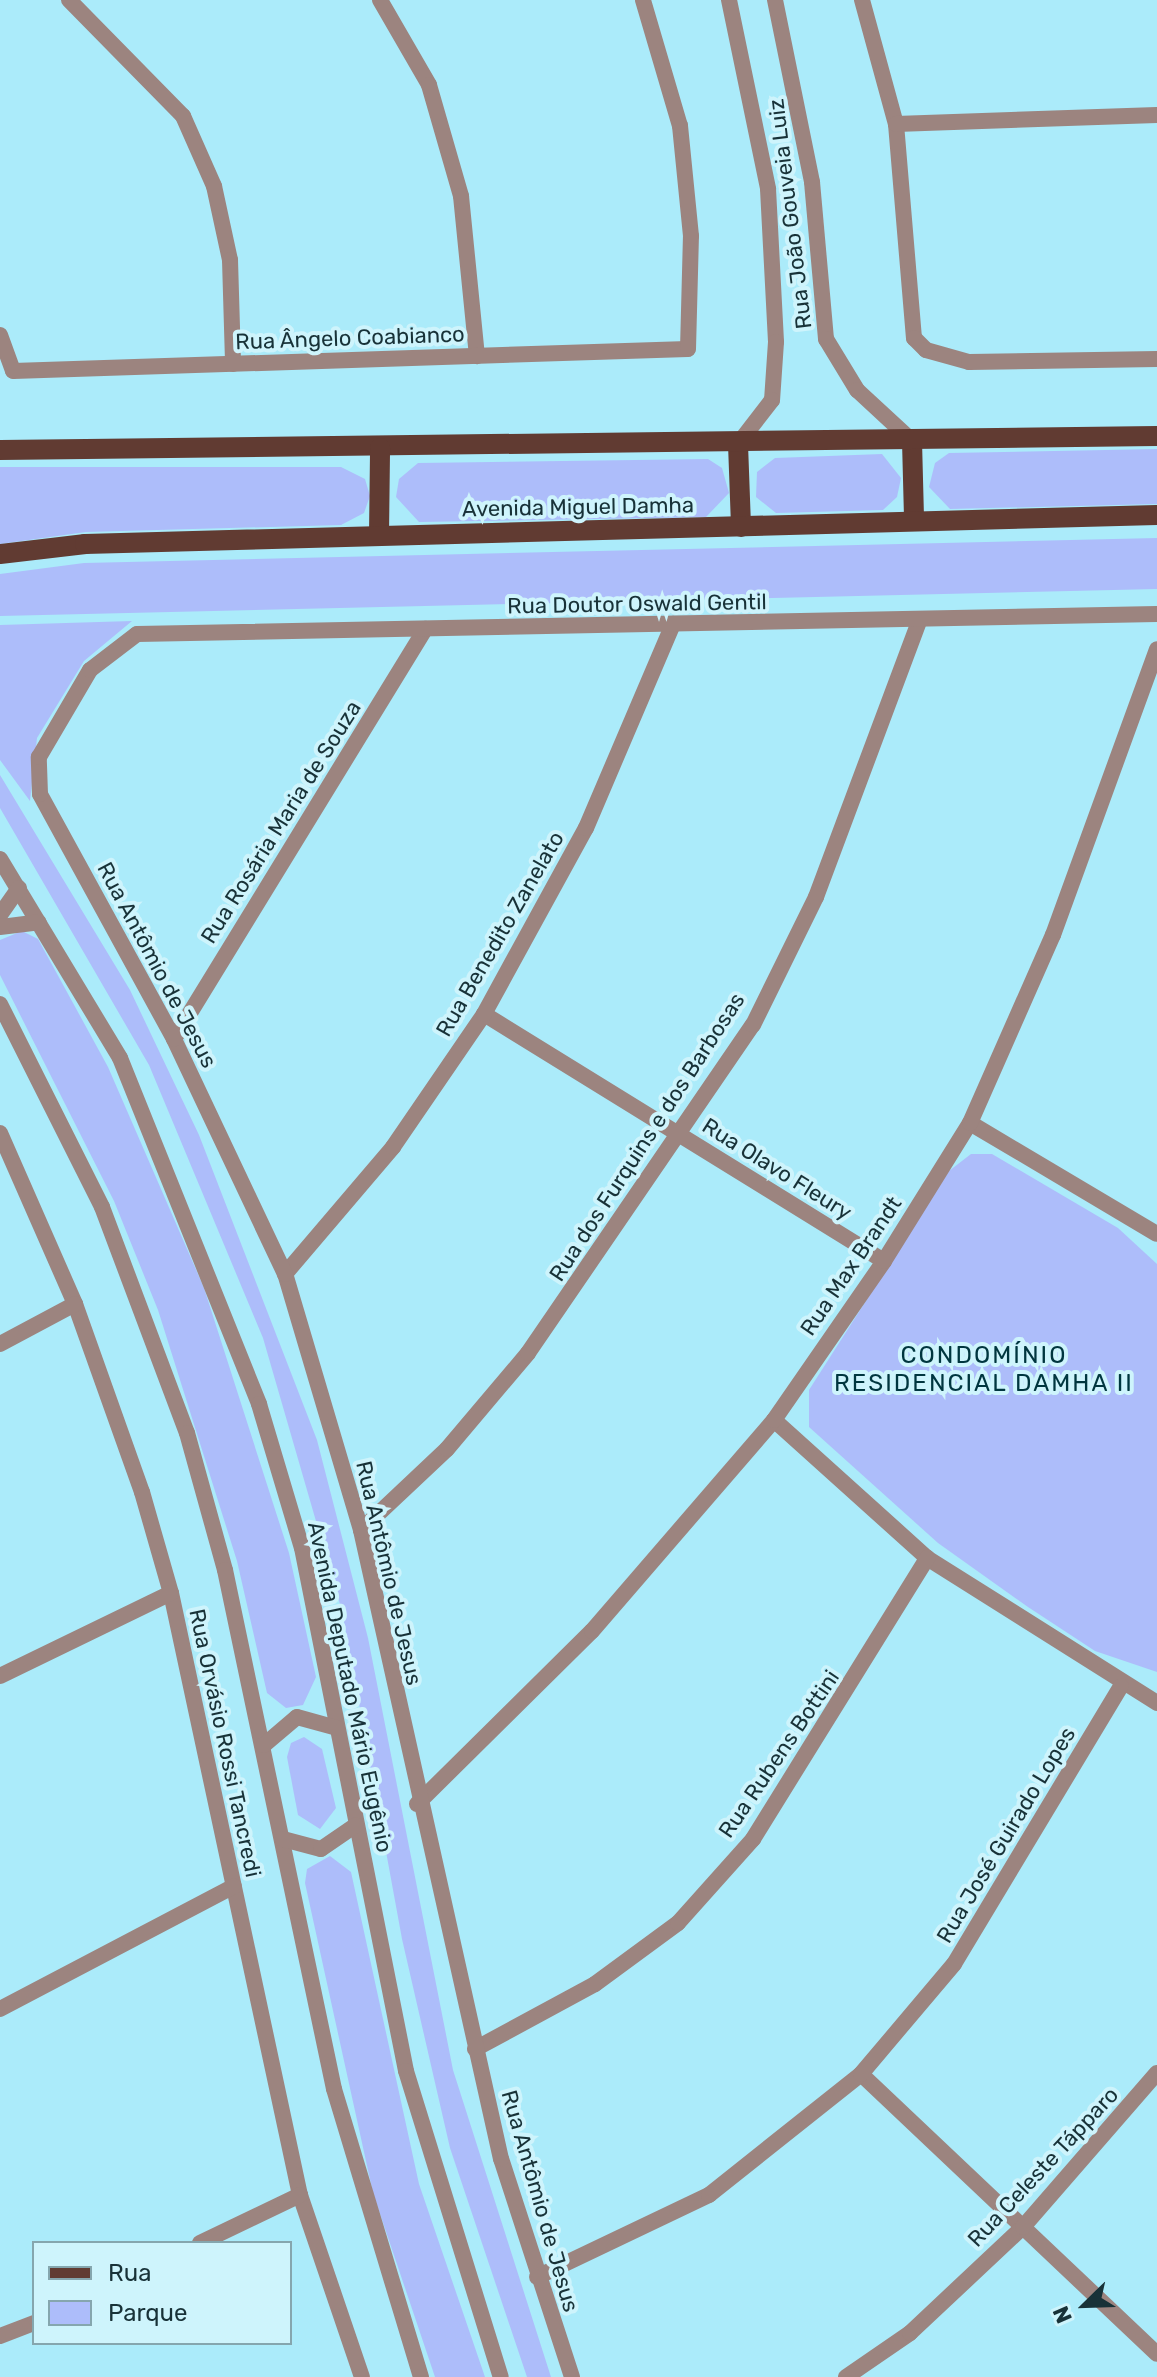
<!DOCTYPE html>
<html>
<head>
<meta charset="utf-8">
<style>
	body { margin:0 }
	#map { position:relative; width:1157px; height:2377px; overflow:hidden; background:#abebfa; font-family:Rubik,sans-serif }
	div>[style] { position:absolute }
	.green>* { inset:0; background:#adbdfa }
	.minor>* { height:16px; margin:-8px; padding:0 8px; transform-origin:8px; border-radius:8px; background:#9c847f }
	.tertiary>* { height:16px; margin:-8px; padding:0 8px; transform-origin:8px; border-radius:8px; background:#9c847f }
	.primary>* { height:20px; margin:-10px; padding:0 10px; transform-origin:10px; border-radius:10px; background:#613b32 }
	span { translate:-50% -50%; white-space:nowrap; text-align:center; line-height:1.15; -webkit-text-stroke:8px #cef4fc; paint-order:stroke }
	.street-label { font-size:22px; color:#183238 }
	.neighbourhood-label { font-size:24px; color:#00363f; letter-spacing:2px }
	.legend { position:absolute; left:32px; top:2241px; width:260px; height:104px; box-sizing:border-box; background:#cef4fc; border:2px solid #85a6ae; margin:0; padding:10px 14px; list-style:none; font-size:24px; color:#183238 }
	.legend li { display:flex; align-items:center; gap:16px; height:40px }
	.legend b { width:40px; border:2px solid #85a6ae }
	.north { position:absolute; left:1045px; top:2265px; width:80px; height:80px; -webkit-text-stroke:6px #cef4fc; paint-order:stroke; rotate:247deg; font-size:22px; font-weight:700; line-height:32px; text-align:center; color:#183238 }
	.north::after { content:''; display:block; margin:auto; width:28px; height:36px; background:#183238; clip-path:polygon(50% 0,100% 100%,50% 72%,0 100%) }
</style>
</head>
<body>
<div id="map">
	<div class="green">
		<div style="clip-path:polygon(1157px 449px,1157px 504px,950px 509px,929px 487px,935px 463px,949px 453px)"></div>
		<div style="clip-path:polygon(882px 454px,901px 478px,897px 497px,883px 510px,776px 513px,756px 497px,757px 472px,775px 458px)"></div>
		<div style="clip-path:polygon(708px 459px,722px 468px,729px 493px,706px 517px,419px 522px,396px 497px,399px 479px,418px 463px)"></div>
		<div style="clip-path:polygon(0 467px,341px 467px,365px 479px,370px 496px,364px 513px,341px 525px,86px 532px,0 544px)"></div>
		<div style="clip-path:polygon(1157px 538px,1157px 589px,0 616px,0 574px,84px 563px)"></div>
		<div style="clip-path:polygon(132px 621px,84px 661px,37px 738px,30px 801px,0 760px,0 625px)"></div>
		<div style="clip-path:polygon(0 775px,130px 990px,199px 1135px,317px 1440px,368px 1638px,453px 2070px,551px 2377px,527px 2377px,450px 2148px,402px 1939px,342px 1611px,263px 1338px,149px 1065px,0 808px)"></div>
		<div style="clip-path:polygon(22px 931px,38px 939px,108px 1067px,204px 1288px,289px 1553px,316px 1677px,303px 1705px,286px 1708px,267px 1693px,237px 1561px,158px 1310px,114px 1201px,0 975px,0 940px)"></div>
		<div style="clip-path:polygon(992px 1154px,1118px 1228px,1157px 1264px,1157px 1672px,1095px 1651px,1028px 1607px,938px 1543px,809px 1427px,809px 1390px,949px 1171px,971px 1154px)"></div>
		<div style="clip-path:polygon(304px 1737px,322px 1749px,336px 1808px,320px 1829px,298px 1815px,287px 1757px,291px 1743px)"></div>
		<div style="clip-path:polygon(330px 1856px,351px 1872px,419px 2184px,485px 2377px,435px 2377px,373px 2193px,305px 1883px,307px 1869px)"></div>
	</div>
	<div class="minor">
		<div style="left:69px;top:0;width:163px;rotate:45.5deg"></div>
		<div style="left:183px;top:116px;width:77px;rotate:66.1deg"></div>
		<div style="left:214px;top:186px;width:76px;rotate:77.8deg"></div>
		<div style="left:230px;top:260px;width:104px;rotate:88.3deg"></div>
		<div style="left:380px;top:0;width:98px;rotate:60deg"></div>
		<div style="left:429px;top:85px;width:116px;rotate:73.9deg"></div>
		<div style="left:461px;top:196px;width:161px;rotate:84.3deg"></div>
		<div style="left:862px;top:0;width:129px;rotate:74.7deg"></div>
		<div style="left:896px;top:124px;width:215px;rotate:85.2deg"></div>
		<div style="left:914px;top:338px;width:17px;rotate:45deg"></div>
		<div style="left:926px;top:350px;width:45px;rotate:15.6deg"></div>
		<div style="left:969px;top:362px;width:188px;rotate:-0.9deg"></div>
		<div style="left:896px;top:124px;width:261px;rotate:-2deg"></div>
		<div style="left:0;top:335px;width:38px;rotate:70deg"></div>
		<div style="left:13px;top:371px;width:675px;rotate:-1.87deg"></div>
		<div style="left:688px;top:349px;width:113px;rotate:-88.5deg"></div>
		<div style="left:691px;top:236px;width:111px;rotate:-95.7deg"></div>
		<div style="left:680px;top:126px;width:131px;rotate:-106.4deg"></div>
		<div style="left:484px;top:1014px;width:470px;rotate:31.7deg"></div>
		<div style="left:174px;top:1039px;width:481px;rotate:-58.5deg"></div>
		<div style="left:970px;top:1123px;width:217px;rotate:30.7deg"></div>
		<div style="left:0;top:1133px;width:187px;rotate:66.3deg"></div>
		<div style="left:75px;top:1304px;width:200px;rotate:70.4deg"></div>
		<div style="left:142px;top:1492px;width:105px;rotate:74deg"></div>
		<div style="left:171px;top:1593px;width:616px;rotate:77.91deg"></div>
		<div style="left:300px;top:2195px;width:192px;rotate:71.2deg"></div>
		<div style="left:285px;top:1274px;width:167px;rotate:-49.6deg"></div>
		<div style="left:393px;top:1147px;width:161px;rotate:-55.6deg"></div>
		<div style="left:484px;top:1014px;width:212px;rotate:-61.3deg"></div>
		<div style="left:586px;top:828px;width:222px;rotate:-66.9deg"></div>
		<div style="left:0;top:1344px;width:85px;rotate:-28.1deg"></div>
		<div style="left:774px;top:1420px;width:206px;rotate:42deg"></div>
		<div style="left:927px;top:1558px;width:272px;rotate:32.2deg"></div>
		<div style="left:361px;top:1530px;width:118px;rotate:-43.3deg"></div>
		<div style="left:447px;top:1449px;width:126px;rotate:-49.8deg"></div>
		<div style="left:528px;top:1353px;width:398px;rotate:-55.6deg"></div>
		<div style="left:753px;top:1025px;width:143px;rotate:-63.8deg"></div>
		<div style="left:816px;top:897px;width:291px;rotate:-69.5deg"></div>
		<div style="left:0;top:1676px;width:190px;rotate:-25.9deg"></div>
		<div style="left:417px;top:1804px;width:246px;rotate:-44.7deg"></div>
		<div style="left:592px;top:1631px;width:279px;rotate:-49.2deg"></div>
		<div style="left:774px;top:1420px;width:193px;rotate:-55.3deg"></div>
		<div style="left:884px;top:1261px;width:163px;rotate:-58.1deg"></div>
		<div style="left:970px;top:1123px;width:206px;rotate:-66.2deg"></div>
		<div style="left:1053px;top:935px;width:304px;rotate:-70deg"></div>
		<div style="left:0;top:2009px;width:264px;rotate:-27.7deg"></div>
		<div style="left:475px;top:2049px;width:136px;rotate:-28.4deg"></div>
		<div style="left:595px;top:1984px;width:103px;rotate:-36.3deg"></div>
		<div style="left:678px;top:1923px;width:113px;rotate:-48.2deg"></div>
		<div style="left:753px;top:1839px;width:331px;rotate:-58.2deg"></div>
		<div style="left:861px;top:2074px;width:407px;rotate:43.4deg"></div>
		<div style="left:200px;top:2243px;width:111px;rotate:-25.6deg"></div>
		<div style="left:537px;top:2277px;width:191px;rotate:-25.5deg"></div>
		<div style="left:709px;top:2195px;width:194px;rotate:-38.5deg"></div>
		<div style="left:861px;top:2074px;width:144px;rotate:-49.8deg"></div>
		<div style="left:954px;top:1964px;width:324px;rotate:-59deg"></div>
		<div style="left:0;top:2336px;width:36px;rotate:-21deg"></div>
		<div style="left:572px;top:2377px;width:229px;rotate:-108deg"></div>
		<div style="left:501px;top:2159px;width:644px;rotate:-102.55deg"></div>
		<div style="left:361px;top:1530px;width:267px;rotate:-106.5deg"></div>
		<div style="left:285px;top:1274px;width:260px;rotate:-115.3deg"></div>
		<div style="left:174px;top:1039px;width:279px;rotate:-118.7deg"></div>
		<div style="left:40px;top:794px;width:37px;rotate:-92deg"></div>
		<div style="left:39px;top:757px;width:101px;rotate:-59.6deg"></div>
		<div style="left:90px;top:670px;width:59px;rotate:-37.5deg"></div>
		<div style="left:137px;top:634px;width:1020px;rotate:-1.12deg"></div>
		<div style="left:846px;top:2377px;width:78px;rotate:-34.5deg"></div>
		<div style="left:910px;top:2333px;width:155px;rotate:-43.2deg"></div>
		<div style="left:1023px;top:2227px;width:204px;rotate:-49deg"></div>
	</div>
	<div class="tertiary">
		<div style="left:729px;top:0;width:193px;rotate:78.3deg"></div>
		<div style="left:768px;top:189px;width:153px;rotate:87deg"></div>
		<div style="left:776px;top:342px;width:58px;rotate:93.9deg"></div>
		<div style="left:772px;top:400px;width:56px;rotate:127.7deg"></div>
		<div style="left:775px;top:0;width:186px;rotate:78.5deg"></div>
		<div style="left:812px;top:182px;width:158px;rotate:84.9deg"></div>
		<div style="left:826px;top:339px;width:60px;rotate:58.7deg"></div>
		<div style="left:857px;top:390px;width:75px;rotate:42.8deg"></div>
		<div style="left:0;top:859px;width:232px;rotate:58.9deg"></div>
		<div style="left:120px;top:1058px;width:373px;rotate:68.1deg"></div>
		<div style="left:259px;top:1404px;width:150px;rotate:73.4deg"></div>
		<div style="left:302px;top:1548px;width:533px;rotate:78.75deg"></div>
		<div style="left:406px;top:2071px;width:320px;rotate:72.8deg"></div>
		<div style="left:0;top:915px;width:33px;rotate:-55deg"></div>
		<div style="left:0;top:927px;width:39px;rotate:-7deg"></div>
		<div style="left:0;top:1004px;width:227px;rotate:63.3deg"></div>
		<div style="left:102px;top:1207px;width:241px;rotate:69.4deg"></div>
		<div style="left:187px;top:1433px;width:142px;rotate:74.5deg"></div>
		<div style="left:225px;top:1570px;width:530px;rotate:78.14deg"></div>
		<div style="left:334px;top:2089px;width:301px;rotate:73.2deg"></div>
		<div style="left:264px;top:1745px;width:43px;rotate:-40.3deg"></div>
		<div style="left:297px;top:1717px;width:41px;rotate:15.4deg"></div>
		<div style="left:283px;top:1839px;width:39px;rotate:15deg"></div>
		<div style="left:321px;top:1849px;width:42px;rotate:-34.4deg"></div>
	</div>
	<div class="primary">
		<div style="left:912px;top:441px;width:79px;rotate:88.5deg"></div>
		<div style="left:738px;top:444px;width:83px;rotate:87.9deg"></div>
		<div style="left:0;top:450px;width:1157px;rotate:-0.69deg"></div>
		<div style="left:379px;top:535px;width:87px;rotate:-89.3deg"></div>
		<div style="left:0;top:554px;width:86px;rotate:-6.7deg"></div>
		<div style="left:85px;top:544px;width:1072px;rotate:-1.55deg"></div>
	</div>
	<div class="street-label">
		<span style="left:790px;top:214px;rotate:-97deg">Rua João Gouveia Luiz</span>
		<span style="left:350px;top:338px;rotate:-2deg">Rua Ângelo Coabianco</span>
		<span style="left:578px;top:507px;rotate:-1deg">Avenida Miguel Damha</span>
		<span style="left:637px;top:604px;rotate:-1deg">Rua Doutor Oswald Gentil</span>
		<span style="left:281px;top:822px;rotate:-58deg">Rua Rosária Maria de Souza</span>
		<span style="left:500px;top:934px;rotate:-60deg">Rua Benedito Zanelato</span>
		<span style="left:157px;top:965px;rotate:62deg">Rua Antômio de Jesus</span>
		<span style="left:647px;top:1137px;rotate:-57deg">Rua dos Furquins e dos Barbosas</span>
		<span style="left:777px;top:1169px;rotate:32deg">Rua Olavo Fleury</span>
		<span style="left:851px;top:1266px;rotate:-56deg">Rua Max Brandt</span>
		<span style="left:389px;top:1573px;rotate:77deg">Rua Antômio de Jesus</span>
		<span style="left:350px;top:1687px;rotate:78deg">Avenida Deputado Mário Eugênio</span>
		<span style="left:225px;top:1743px;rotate:78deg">Rua Orvásio Rossi Tancredi</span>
		<span style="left:779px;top:1754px;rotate:-56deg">Rua Rubens Bottini</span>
		<span style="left:1006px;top:1835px;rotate:-59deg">Rua José Guirado Lopes</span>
		<span style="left:1043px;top:2167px;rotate:-47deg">Rua Celeste Tápparo</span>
		<span style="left:540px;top:2201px;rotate:74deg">Rua Antômio de Jesus</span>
	</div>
	<div class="neighbourhood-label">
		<span style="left:984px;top:1370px">CONDOMÍNIO<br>RESIDENCIAL DAMHA II</span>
	</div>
	<ul class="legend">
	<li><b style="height:10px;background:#613b32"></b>Rua</li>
	<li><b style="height:22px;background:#adbdfa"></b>Parque</li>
	</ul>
	<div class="north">N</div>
</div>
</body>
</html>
